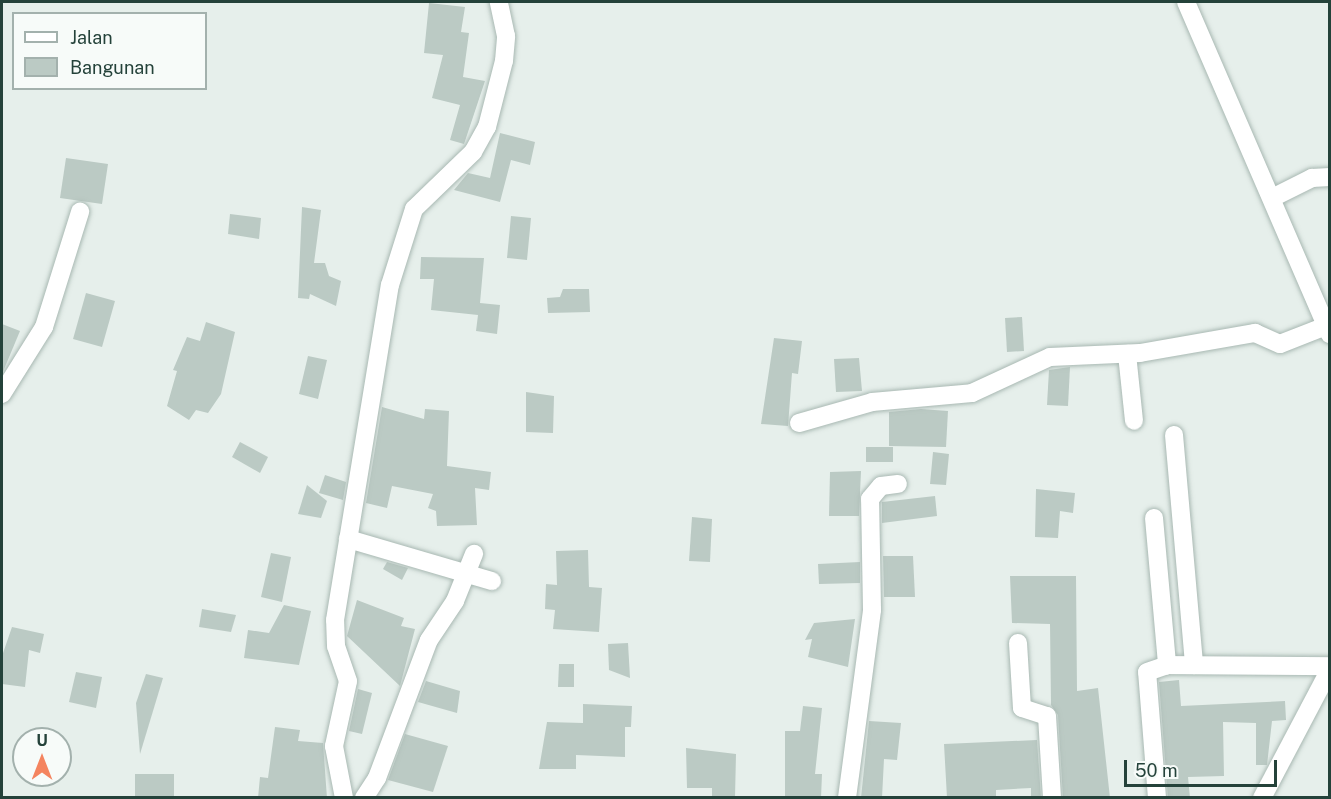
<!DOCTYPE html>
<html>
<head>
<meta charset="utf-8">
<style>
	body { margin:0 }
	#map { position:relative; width:1331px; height:799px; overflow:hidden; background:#e6efeb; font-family:"Public Sans",sans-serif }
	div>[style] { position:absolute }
	.building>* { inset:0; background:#bbcac4 }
	.roads { filter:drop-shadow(0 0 2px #a8b8b2) drop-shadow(0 0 2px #a8b8b2) }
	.street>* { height:18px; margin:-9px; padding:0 9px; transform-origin:9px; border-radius:9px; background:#fff }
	span { translate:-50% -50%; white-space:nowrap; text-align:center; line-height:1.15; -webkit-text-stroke:6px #f7fbf9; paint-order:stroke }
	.frame { position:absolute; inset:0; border:3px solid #24423a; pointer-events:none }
	.legend { position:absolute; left:12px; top:12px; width:195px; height:78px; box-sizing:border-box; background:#f7fbf9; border:2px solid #a3b1ad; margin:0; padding:8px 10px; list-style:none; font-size:18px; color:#24423a }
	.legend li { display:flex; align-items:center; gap:12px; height:30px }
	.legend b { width:30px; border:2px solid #a3b1ad }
	.north { position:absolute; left:12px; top:727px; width:60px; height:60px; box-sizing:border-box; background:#f7fbf9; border:2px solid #a3b1ad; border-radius:50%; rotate:0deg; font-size:16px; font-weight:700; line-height:24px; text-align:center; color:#24423a }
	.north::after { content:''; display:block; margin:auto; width:21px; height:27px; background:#f4845f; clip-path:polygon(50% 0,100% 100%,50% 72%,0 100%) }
	.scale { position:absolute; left:1124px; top:760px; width:153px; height:27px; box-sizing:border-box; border:3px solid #24423a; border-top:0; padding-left:8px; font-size:18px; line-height:21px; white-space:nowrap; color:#24423a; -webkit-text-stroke:4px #f7fbf9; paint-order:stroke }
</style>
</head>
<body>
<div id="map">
	<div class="building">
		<div style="clip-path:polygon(429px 3px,465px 7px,461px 32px,469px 33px,463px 77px,485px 81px,464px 144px,450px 140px,460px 105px,432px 98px,443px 55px,424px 53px)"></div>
		<div style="clip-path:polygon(500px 133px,535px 142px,530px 165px,511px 160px,500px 202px,454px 190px,468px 173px,490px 178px)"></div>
		<div style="clip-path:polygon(66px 158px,108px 164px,102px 204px,60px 198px)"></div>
		<div style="clip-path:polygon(302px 207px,321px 210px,314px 263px,325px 263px,329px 276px,341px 281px,336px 306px,310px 294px,309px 299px,298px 298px)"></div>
		<div style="clip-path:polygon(230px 214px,261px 218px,259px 239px,228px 234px)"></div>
		<div style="clip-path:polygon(511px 216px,531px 218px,527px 260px,507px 258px)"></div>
		<div style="clip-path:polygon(421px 257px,484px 258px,480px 303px,500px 305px,497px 334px,476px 331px,478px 315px,431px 310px,434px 279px,420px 279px)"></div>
		<div style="clip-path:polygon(563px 289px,589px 289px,590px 312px,548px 313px,547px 298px,560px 297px)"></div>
		<div style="clip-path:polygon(86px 293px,115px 301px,102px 347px,73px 339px)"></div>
		<div style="clip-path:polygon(1022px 317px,1024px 351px,1007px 352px,1005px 318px)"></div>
		<div style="clip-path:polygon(206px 322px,235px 332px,221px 394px,208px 413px,196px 410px,189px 420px,167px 406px,177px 371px,173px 370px,187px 337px,200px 341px)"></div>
		<div style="clip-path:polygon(2px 324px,20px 331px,2px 374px)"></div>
		<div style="clip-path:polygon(774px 338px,802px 341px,798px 374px,792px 373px,788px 426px,761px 424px)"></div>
		<div style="clip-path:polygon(308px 356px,327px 360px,318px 399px,299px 394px)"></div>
		<div style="clip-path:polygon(859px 358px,862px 391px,836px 392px,834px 359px)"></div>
		<div style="clip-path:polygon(1070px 367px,1068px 406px,1047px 405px,1049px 370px)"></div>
		<div style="clip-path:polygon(526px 392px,554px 396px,553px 433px,526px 432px)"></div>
		<div style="clip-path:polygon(382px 407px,424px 419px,425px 409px,449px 411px,447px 466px,491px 472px,489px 490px,475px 488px,477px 525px,437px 526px,436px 511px,428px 508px,433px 494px,392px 486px,387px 508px,366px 503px)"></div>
		<div style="clip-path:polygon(921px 409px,948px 411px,946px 447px,889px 446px,889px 412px)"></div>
		<div style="clip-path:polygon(240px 442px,268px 457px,260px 473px,232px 457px)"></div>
		<div style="clip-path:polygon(866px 447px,893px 447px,893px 462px,866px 462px)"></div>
		<div style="clip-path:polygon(933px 452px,949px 454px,946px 485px,930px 484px)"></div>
		<div style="clip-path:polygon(861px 471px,859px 516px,829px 516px,830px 472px)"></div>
		<div style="clip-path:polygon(325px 475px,346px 482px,343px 500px,319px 493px)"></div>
		<div style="clip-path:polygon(307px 485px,327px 501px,321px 518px,298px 514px)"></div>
		<div style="clip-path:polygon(1036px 489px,1075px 493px,1073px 513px,1060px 511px,1058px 538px,1035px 537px)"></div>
		<div style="clip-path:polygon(935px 496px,937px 516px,882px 523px,882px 502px)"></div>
		<div style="clip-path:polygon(692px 517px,712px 519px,710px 562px,689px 561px)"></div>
		<div style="clip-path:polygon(588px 550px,589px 587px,602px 588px,599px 632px,553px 629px,555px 610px,545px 609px,546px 584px,557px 585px,556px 551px)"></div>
		<div style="clip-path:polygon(271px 553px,291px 557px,282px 602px,261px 597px)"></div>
		<div style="clip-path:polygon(883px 556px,913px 556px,915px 597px,884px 597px)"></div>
		<div style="clip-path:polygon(387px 562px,408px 568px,402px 580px,383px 569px)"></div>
		<div style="clip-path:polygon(860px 562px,860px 583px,819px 584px,818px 564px)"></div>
		<div style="clip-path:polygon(1010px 576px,1076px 576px,1077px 691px,1098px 688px,1110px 798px,1063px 798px,1058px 715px,1051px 705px,1050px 624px,1012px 623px)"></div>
		<div style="clip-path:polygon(357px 600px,404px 618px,401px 626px,415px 629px,400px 686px,347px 636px)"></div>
		<div style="clip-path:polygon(284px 605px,311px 611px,299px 665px,244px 658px,248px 630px,269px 633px)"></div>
		<div style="clip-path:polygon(202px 609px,236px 615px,231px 632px,199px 627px)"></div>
		<div style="clip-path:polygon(855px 619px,848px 667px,808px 657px,812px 639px,805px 640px,814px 623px)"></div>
		<div style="clip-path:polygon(12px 627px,44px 634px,40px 653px,29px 650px,25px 687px,2px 684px,2px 656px)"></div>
		<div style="clip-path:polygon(628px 643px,630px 678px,609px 670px,608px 644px)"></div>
		<div style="clip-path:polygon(559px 664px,574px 664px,574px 687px,558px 687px)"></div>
		<div style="clip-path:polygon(76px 672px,102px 677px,96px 708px,69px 702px)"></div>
		<div style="clip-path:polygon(146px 674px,163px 678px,140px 754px,136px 703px)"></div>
		<div style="clip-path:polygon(1179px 680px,1181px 706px,1285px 701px,1286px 720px,1272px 721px,1267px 765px,1256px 765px,1256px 723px,1223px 722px,1224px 776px,1188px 777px,1190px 798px,1168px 798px,1159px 682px)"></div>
		<div style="clip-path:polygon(426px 681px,460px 691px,457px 713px,418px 702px)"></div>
		<div style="clip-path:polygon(358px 689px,372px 693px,362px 734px,349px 731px)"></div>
		<div style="clip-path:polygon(583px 704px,632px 706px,631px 727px,625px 727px,625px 757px,576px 755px,576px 769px,539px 769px,547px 722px,583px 723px)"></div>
		<div style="clip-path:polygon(803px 706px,822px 708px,815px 774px,822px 774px,821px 798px,785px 798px,785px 731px,800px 731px)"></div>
		<div style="clip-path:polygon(869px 721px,901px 723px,897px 760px,884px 759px,882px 798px,861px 798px)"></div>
		<div style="clip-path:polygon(275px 727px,300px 730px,298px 741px,323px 743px,327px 798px,258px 798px,260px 777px,268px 778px)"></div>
		<div style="clip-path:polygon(405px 734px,448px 746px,433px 792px,388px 780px)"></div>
		<div style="clip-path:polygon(1037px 740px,1041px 798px,1031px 798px,1031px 788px,996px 790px,996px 798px,947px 798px,944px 744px)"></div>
		<div style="clip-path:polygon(686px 748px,736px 754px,735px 798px,712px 798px,712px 788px,687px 788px)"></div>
		<div style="clip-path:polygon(135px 774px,174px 774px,174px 798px,135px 798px)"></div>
	</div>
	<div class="roads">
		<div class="street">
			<div style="left:1186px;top:2px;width:362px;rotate:66.6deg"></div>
			<div style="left:1272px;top:198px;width:45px;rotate:-26.6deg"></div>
			<div style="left:1312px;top:178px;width:18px;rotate:-3deg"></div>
			<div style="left:1127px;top:354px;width:67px;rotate:84deg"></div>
			<div style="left:2px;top:394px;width:79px;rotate:-57.9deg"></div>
			<div style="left:44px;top:327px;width:121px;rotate:-72.6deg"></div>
			<div style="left:799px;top:423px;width:76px;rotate:-16deg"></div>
			<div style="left:872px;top:402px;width:100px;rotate:-5.1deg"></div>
			<div style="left:972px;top:393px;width:86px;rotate:-24.8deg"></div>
			<div style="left:1050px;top:357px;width:90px;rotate:-2.5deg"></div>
			<div style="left:1140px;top:353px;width:117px;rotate:-9.9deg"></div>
			<div style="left:1255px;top:333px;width:27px;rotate:24deg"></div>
			<div style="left:1280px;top:344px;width:49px;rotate:-21.4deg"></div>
			<div style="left:1174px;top:435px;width:231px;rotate:85deg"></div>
			<div style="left:1154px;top:518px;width:148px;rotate:84.9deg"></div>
			<div style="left:348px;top:539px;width:150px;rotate:16.3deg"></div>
			<div style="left:1018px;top:643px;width:65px;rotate:86.5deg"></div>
			<div style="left:1022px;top:708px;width:26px;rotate:18deg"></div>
			<div style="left:1047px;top:716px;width:82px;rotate:86.5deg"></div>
			<div style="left:344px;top:798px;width:53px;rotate:-100.9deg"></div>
			<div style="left:334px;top:746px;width:66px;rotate:-77.8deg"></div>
			<div style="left:348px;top:681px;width:37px;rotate:-109deg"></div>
			<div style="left:336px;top:646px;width:26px;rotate:-92deg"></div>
			<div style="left:335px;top:620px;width:339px;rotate:-80.7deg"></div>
			<div style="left:390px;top:285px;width:80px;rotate:-72.5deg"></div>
			<div style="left:414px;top:209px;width:82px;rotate:-44deg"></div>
			<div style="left:473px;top:152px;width:29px;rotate:-61deg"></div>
			<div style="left:487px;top:127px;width:68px;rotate:-75.6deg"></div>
			<div style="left:504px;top:61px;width:25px;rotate:-85deg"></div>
			<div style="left:506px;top:36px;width:35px;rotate:-102deg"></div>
			<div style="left:364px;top:798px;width:24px;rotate:-57deg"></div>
			<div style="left:377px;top:778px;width:147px;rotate:-69.4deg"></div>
			<div style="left:429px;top:640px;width:47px;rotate:-56.3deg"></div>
			<div style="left:455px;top:601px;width:51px;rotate:-68deg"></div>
			<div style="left:847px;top:798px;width:190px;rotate:-82.4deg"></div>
			<div style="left:872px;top:610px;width:111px;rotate:-91deg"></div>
			<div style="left:870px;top:499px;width:17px;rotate:-50deg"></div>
			<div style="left:881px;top:486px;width:17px;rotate:-7deg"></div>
			<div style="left:1157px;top:798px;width:126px;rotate:-94.5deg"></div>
			<div style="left:1147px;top:672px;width:21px;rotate:-19deg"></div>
			<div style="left:1167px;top:665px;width:163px;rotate:0.4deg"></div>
			<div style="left:1262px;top:798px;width:146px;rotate:-62.2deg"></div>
		</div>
	</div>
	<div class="frame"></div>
	<ul class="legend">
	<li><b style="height:8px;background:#fff"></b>Jalan</li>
	<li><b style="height:16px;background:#bbcac4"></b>Bangunan</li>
	</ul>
	<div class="north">U</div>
	<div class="scale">50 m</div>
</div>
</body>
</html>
